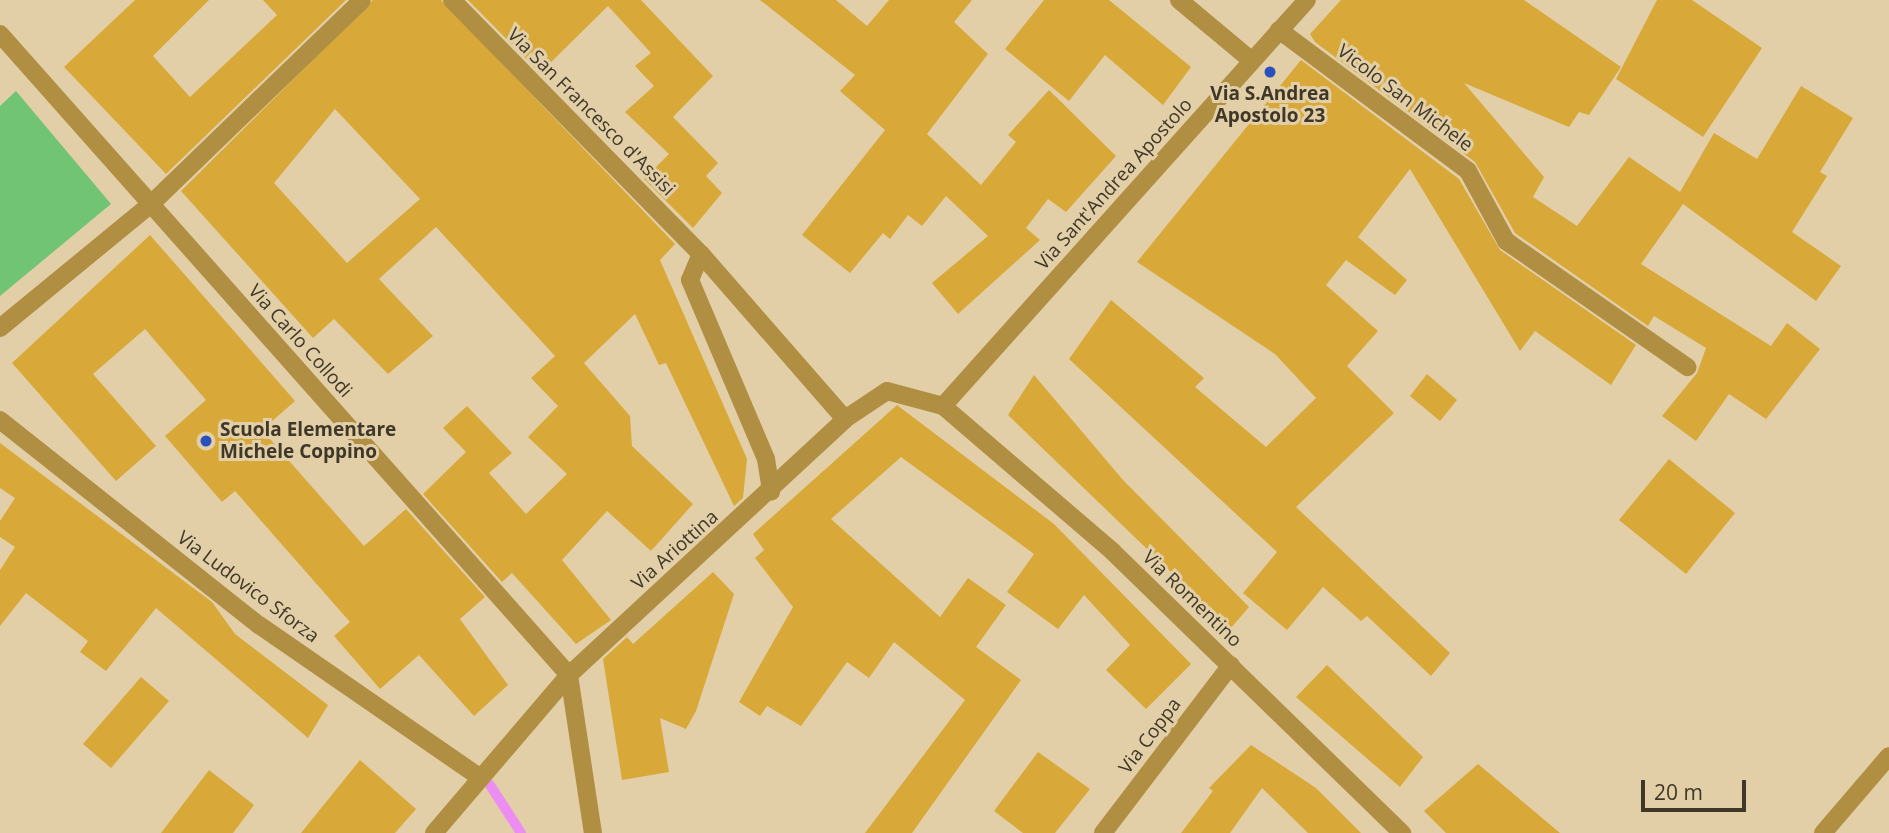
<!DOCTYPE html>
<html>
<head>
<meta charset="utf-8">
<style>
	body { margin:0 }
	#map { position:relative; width:1889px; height:833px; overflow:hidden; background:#e2cfa7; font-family:"Open Sans",sans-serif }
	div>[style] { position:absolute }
	.green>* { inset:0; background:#72c475 }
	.stream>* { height:10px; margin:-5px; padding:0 5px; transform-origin:5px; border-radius:5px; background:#ec8df2 }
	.building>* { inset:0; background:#d8a939 }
	.minor>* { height:18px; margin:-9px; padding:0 9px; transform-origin:9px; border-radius:9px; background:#b08e42 }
	.dots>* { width:19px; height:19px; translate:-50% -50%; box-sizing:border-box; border:4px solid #e2cfa7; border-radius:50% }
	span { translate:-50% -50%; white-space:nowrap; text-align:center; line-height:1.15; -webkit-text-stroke:6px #e2cfa7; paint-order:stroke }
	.poi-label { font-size:19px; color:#3f3727; font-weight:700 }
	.left { translate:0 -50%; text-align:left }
	.street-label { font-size:19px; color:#3f3727 }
	.scale { position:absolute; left:1641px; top:780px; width:105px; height:32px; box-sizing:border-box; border:4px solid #3f3727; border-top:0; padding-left:9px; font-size:21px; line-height:24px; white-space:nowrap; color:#3f3727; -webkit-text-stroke:5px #e2cfa7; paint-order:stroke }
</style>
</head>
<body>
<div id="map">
	<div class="green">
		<div style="clip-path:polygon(16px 91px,111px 204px,0 296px,0 106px)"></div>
	</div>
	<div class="stream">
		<div style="left:490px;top:785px;width:57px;rotate:57.1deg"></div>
	</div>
	<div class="building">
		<div style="clip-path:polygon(135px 0,209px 0,153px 56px,190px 97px,277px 15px,263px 0,346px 0,166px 174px,64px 67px)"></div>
		<div style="clip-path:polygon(evenodd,373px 0,441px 0,675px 244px,660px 260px,747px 459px,743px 498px,734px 506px,666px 363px,659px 365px,635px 314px,584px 363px,630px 416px,632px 446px,693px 504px,651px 551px,607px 511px,562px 560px,611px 620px,576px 644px,512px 573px,502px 582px,423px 494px,466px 452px,443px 428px,467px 406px,512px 453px,489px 473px,526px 514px,567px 474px,528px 437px,558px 406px,531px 378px,555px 356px,436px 227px,379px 279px,433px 336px,388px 374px,334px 319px,313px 338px,181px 191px,373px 0,335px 109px,420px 199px,347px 263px,274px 183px,335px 109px)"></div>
		<div style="clip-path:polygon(468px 0,641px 0,713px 76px,673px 117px,718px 163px,706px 176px,722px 193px,693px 228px,644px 179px,669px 154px,625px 112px,654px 86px,635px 66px,651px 53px,608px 6px,540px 73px)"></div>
		<div style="clip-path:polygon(760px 0,836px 0,867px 26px,889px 0,972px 0,954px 22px,988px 54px,927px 134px,981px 185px,1016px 142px,1008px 135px,1049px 90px,1116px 156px,1066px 212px,1048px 199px,1026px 228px,1040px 240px,958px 314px,932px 283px,988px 236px,946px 196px,922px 226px,908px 215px,890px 239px,883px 233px,850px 273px,802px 235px,885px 130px,840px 91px,855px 75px)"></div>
		<div style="clip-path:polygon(1044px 0,1109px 0,1191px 67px,1163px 105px,1105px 55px,1069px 101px,1005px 49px)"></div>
		<div style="clip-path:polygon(1341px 0,1524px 0,1621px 67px,1589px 115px,1579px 112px,1569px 127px,1464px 83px,1544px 177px,1533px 197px,1577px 226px,1629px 157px,1680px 192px,1714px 133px,1757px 159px,1801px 86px,1853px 118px,1820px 172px,1827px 176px,1792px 232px,1841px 266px,1816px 301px,1683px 204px,1641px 264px,1771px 346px,1787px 323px,1820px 349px,1766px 419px,1729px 394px,1696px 441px,1662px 416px,1697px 373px,1706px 348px,1654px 316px,1648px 326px,1515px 233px,1475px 162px,1315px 42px,1310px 34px)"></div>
		<div style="clip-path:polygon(1657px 0,1692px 0,1762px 48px,1703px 137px,1616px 79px)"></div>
		<div style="clip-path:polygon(1301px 60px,1459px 179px,1500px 250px,1636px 345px,1611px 385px,1535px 331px,1520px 351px,1410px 169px,1358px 237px,1407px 280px,1395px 295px,1346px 260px,1326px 285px,1378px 331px,1347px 366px,1394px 413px,1296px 507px,1450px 653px,1431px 676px,1367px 616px,1361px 621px,1323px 587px,1287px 630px,1243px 593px,1277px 552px,1069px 359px,1111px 300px,1204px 378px,1195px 387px,1266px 447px,1316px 398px,1275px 354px,1137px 262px)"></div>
		<div style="clip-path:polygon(150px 235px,295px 401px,262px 430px,364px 546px,406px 509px,485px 597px,460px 619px,508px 685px,474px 716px,419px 655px,380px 689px,334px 636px,350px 622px,235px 491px,222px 502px,165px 436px,206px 400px,145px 329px,93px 374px,156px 446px,116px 481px,12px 363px)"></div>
		<div style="clip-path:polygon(1427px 374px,1457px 400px,1440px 421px,1410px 396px)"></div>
		<div style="clip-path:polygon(1034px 375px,1123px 480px,1249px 607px,1230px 629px,1008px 415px)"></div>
		<div style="clip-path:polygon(897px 405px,1054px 524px,1191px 664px,1146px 709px,1106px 670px,1130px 645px,1084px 595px,1058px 629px,1007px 592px,1034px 554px,901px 457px,831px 519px,940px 617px,968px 578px,1006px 605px,976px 647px,1021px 680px,912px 833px,865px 833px,965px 700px,894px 642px,869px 678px,847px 662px,801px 726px,767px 706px,760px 716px,739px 702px,793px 607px,755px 558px,764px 550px,753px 534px)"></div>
		<div style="clip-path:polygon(0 443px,212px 602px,235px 634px,328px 705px,308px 738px,156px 608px,106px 671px,80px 652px,88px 641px,26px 593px,0 626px,0 570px,15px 547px,0 537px,0 521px,15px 498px,0 488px)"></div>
		<div style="clip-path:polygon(1669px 459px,1735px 513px,1686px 574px,1619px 520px)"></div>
		<div style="clip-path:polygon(713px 572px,734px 594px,696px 711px,686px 729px,660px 718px,669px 772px,622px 780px,603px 659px,627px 637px,633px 644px)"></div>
		<div style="clip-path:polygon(1327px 665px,1423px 757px,1400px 787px,1296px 697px)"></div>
		<div style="clip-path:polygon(141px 677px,169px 701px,111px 768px,83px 744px)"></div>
		<div style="clip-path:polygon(1251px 745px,1316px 788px,1361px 833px,1308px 833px,1262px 788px,1230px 833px,1181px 833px,1213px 791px,1209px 788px)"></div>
		<div style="clip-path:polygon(1038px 752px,1090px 789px,1055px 833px,1023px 833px,994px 811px)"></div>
		<div style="clip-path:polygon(360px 760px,416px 809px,395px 833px,301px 833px)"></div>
		<div style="clip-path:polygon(1478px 764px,1560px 833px,1446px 833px,1424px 811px)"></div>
		<div style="clip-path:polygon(209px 770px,254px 805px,233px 833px,161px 833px)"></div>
	</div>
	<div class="minor">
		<div style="left:452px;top:0;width:356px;rotate:45.6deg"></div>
		<div style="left:701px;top:254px;width:219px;rotate:48.9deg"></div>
		<div style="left:1179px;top:0;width:95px;rotate:39.9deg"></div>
		<div style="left:1279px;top:30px;width:236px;rotate:36.7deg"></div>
		<div style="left:1468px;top:171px;width:80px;rotate:61.5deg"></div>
		<div style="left:1506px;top:241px;width:221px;rotate:34.8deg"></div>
		<div style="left:0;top:34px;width:857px;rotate:48.41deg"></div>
		<div style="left:701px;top:254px;width:28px;rotate:113deg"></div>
		<div style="left:690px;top:280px;width:194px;rotate:67deg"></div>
		<div style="left:766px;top:459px;width:33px;rotate:81deg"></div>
		<div style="left:0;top:328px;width:195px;rotate:-39.4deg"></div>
		<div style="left:151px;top:204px;width:293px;rotate:-44deg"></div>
		<div style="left:943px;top:406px;width:545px;rotate:-48.12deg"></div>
		<div style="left:0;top:420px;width:330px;rotate:38.4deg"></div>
		<div style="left:259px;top:625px;width:267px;rotate:34.6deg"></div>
		<div style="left:569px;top:675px;width:160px;rotate:81.4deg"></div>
		<div style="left:434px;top:833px;width:208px;rotate:-49.5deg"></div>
		<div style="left:569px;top:675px;width:376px;rotate:-42.8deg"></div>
		<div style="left:845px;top:419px;width:50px;rotate:-33.7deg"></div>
		<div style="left:887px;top:391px;width:58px;rotate:15deg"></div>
		<div style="left:943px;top:406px;width:223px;rotate:40.6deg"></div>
		<div style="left:1112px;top:551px;width:405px;rotate:44.2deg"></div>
		<div style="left:1103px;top:833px;width:211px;rotate:-52.7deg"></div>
		<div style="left:1823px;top:833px;width:101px;rotate:-49.4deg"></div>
	</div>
	<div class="dots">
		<div style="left:1270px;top:72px;background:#2850bf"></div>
		<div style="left:206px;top:441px;background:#2850bf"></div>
	</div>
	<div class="poi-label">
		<span style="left:1270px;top:105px">Via S.Andrea<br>Apostolo 23</span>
		<span class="left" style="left:220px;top:441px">Scuola Elementare<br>Michele Coppino</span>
	</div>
	<div class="street-label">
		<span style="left:1405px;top:98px;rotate:37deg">Vicolo San Michele</span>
		<span style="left:591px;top:112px;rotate:45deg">Via San Francesco d'Assisi</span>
		<span style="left:1114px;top:184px;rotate:-48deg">Via Sant'Andrea Apostolo</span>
		<span style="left:300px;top:341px;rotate:48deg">Via Carlo Collodi</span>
		<span style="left:675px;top:550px;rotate:-42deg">Via Ariottina</span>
		<span style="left:248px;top:587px;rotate:37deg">Via Ludovico Sforza</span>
		<span style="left:1192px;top:599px;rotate:44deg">Via Romentino</span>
		<span style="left:1150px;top:736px;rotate:-53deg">Via Coppa</span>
	</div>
	<div class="scale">20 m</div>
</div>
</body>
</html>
